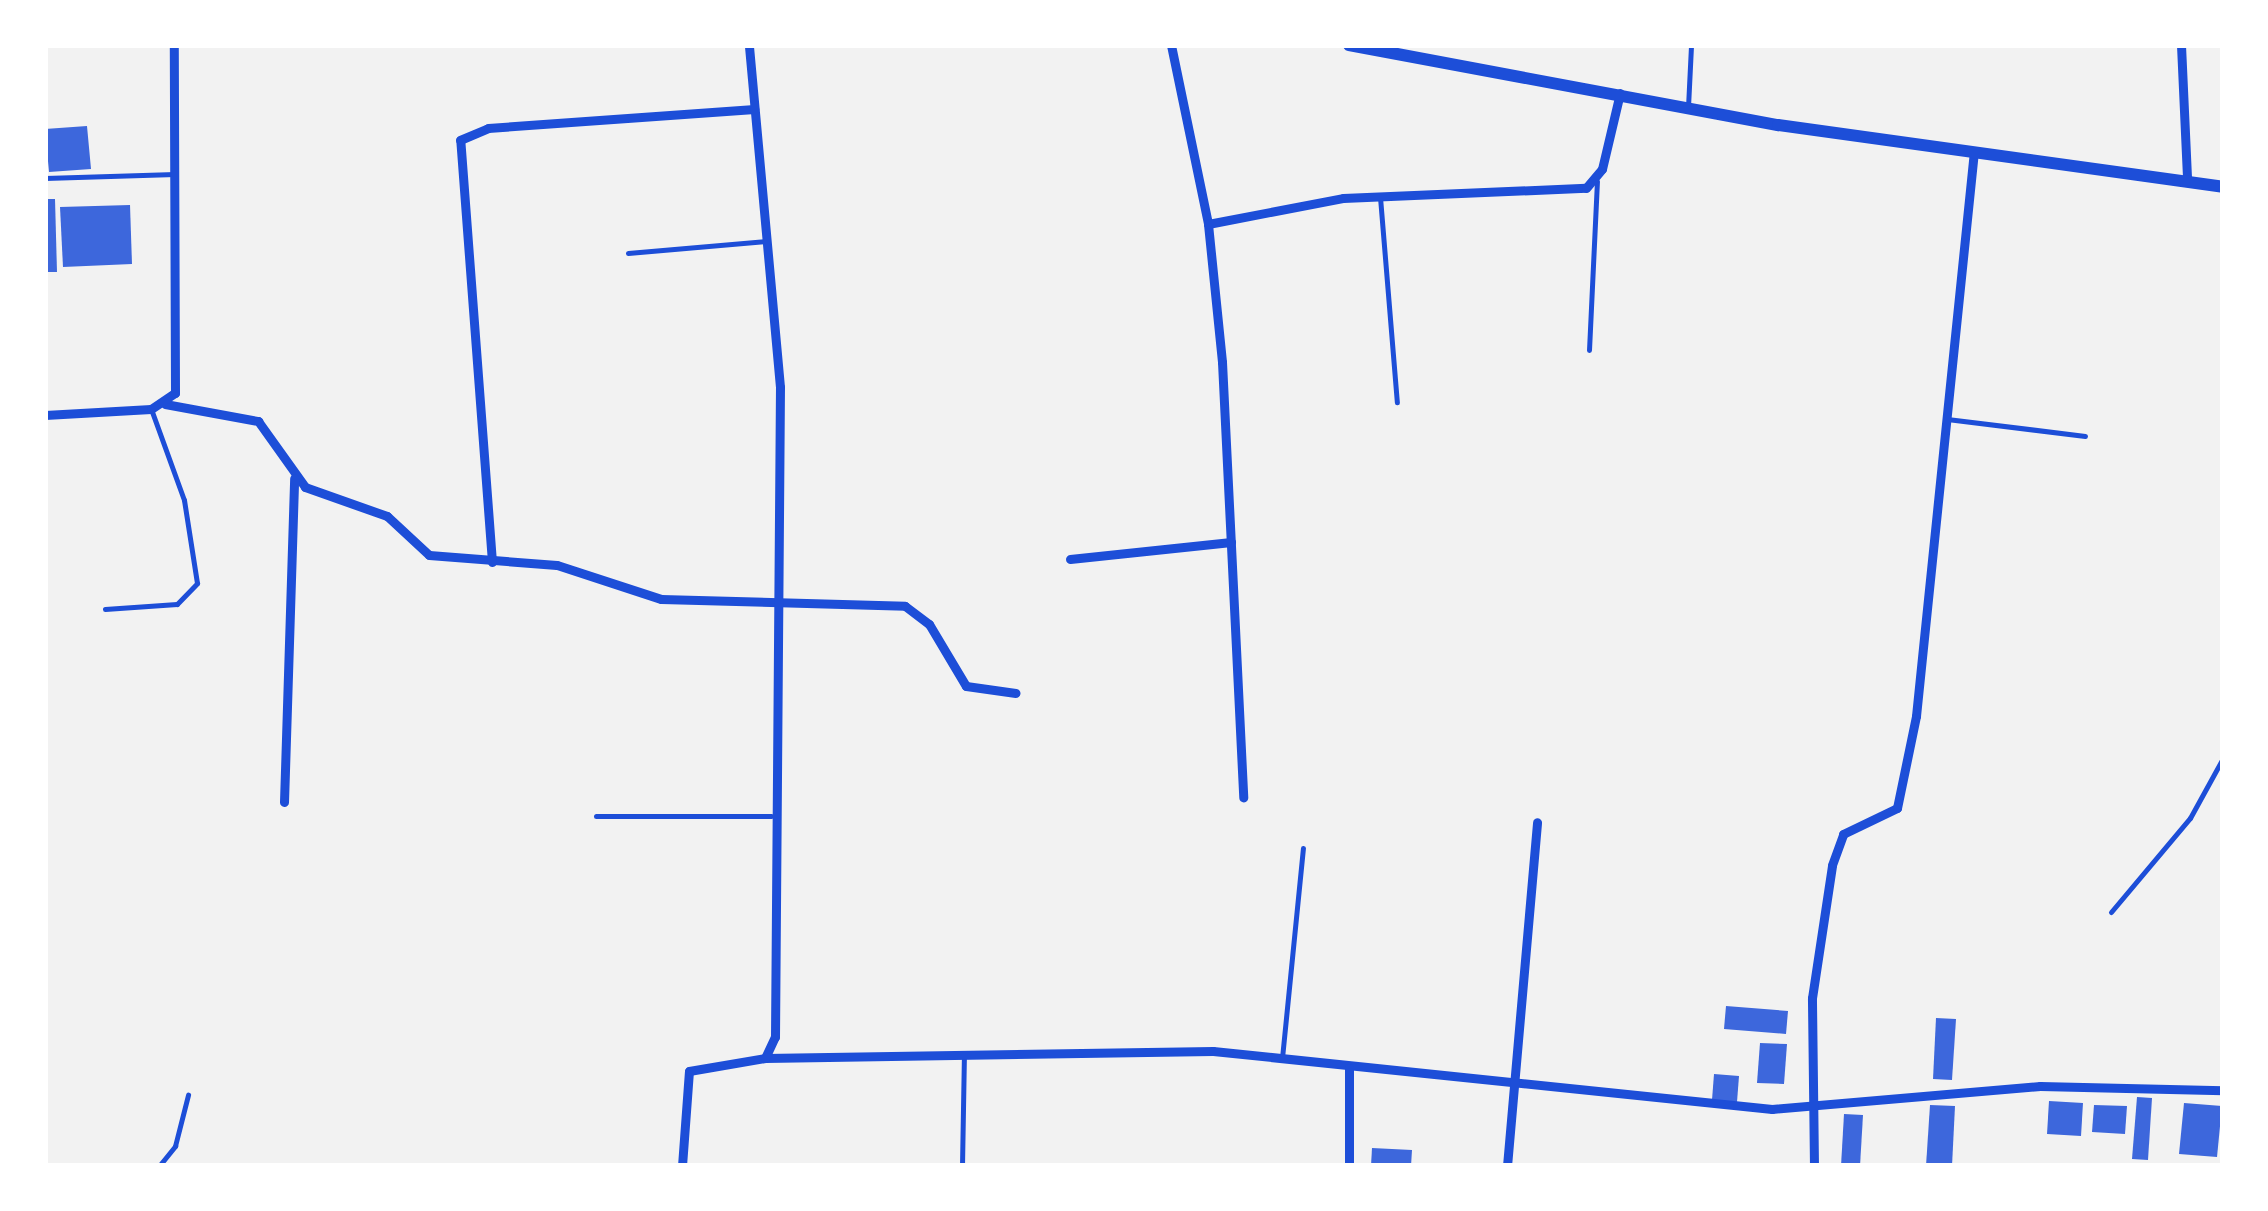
<!DOCTYPE html>
<html>
<head>
<meta charset="utf-8">
<style>
	body { margin:0 }
	#map { position:relative; width:2268px; height:1211px; overflow:hidden; background:#f2f2f2; font-family:"Space Grotesk",sans-serif }
	div>[style] { position:absolute }
	.building>* { inset:0; background:#3d67dc }
	.service>* { height:5px; margin:-2.5px; padding:0 2.5px; transform-origin:2.5px; border-radius:2.5px; background:#1d4ed8 }
	.minor>* { height:9px; margin:-4.5px; padding:0 4.5px; transform-origin:4.5px; border-radius:4.5px; background:#1d4ed8 }
	.secondary>* { height:12px; margin:-6px; padding:0 6px; transform-origin:6px; border-radius:6px; background:#1d4ed8 }
	span { translate:-50% -50%; white-space:nowrap; text-align:center; line-height:1.15; -webkit-text-stroke:8px #fff; paint-order:stroke }
	.frame { position:absolute; inset:0; border:48px solid #fff; pointer-events:none }
</style>
</head>
<body>
<div id="map">
	<div class="building">
		<div style="clip-path:polygon(87px 126px,91px 169px,49px 172px,45px 129px)"></div>
		<div style="clip-path:polygon(45px 199px,55px 199px,57px 272px,45px 272px)"></div>
		<div style="clip-path:polygon(130px 205px,132px 264px,63px 267px,60px 207px)"></div>
		<div style="clip-path:polygon(1726px 1006px,1788px 1011px,1786px 1034px,1724px 1029px)"></div>
		<div style="clip-path:polygon(1936px 1018px,1956px 1019px,1952px 1080px,1933px 1079px)"></div>
		<div style="clip-path:polygon(1760px 1043px,1787px 1044px,1784px 1084px,1757px 1083px)"></div>
		<div style="clip-path:polygon(1714px 1074px,1739px 1076px,1737px 1102px,1712px 1100px)"></div>
		<div style="clip-path:polygon(2137px 1097px,2152px 1098px,2148px 1160px,2132px 1159px)"></div>
		<div style="clip-path:polygon(2049px 1101px,2083px 1103px,2081px 1136px,2047px 1134px)"></div>
		<div style="clip-path:polygon(2184px 1103px,2222px 1106px,2217px 1157px,2179px 1154px)"></div>
		<div style="clip-path:polygon(1930px 1105px,1955px 1106px,1952px 1166px,1926px 1166px)"></div>
		<div style="clip-path:polygon(2094px 1105px,2127px 1106px,2125px 1134px,2092px 1132px)"></div>
		<div style="clip-path:polygon(1844px 1114px,1863px 1115px,1860px 1166px,1841px 1166px)"></div>
		<div style="clip-path:polygon(1372px 1148px,1412px 1150px,1411px 1166px,1371px 1166px)"></div>
	</div>
	<div class="service">
		<div style="left:1688px;top:107px;width:62px;rotate:-87.2deg"></div>
		<div style="left:45px;top:178px;width:130px;rotate:-1.8deg"></div>
		<div style="left:1380px;top:197px;width:206px;rotate:85.3deg"></div>
		<div style="left:628px;top:253px;width:139px;rotate:-5deg"></div>
		<div style="left:1589px;top:350px;width:169px;rotate:-87.3deg"></div>
		<div style="left:1947px;top:419px;width:139px;rotate:7deg"></div>
		<div style="left:105px;top:609px;width:72px;rotate:-4deg"></div>
		<div style="left:177px;top:604px;width:29px;rotate:-46deg"></div>
		<div style="left:197px;top:583px;width:84px;rotate:-98.9deg"></div>
		<div style="left:184px;top:500px;width:97px;rotate:-109.9deg"></div>
		<div style="left:596px;top:816px;width:175px"></div>
		<div style="left:2111px;top:912px;width:123px;rotate:-50deg"></div>
		<div style="left:2190px;top:818px;width:68px;rotate:-61.2deg"></div>
		<div style="left:1282px;top:1058px;width:211px;rotate:-84.3deg"></div>
		<div style="left:159px;top:1166px;width:26px;rotate:-51deg"></div>
		<div style="left:175px;top:1146px;width:53px;rotate:-75.7deg"></div>
		<div style="left:962px;top:1166px;width:110px;rotate:-89deg"></div>
	</div>
	<div class="minor">
		<div style="left:1171px;top:45px;width:183px;rotate:78.3deg"></div>
		<div style="left:1208px;top:224px;width:139px;rotate:84.2deg"></div>
		<div style="left:1222px;top:362px;width:436px;rotate:87.2deg"></div>
		<div style="left:2181px;top:45px;width:134px;rotate:87.4deg"></div>
		<div style="left:1208px;top:224px;width:137px;rotate:-10.9deg"></div>
		<div style="left:1343px;top:198px;width:243px;rotate:-2.4deg"></div>
		<div style="left:1586px;top:188px;width:25px;rotate:-50deg"></div>
		<div style="left:1602px;top:169px;width:78px;rotate:-76.7deg"></div>
		<div style="left:165px;top:404px;width:95px;rotate:10.4deg"></div>
		<div style="left:258px;top:421px;width:81px;rotate:54.5deg"></div>
		<div style="left:305px;top:487px;width:87px;rotate:19.5deg"></div>
		<div style="left:387px;top:516px;width:57px;rotate:42.9deg"></div>
		<div style="left:429px;top:555px;width:128px;rotate:4.5deg"></div>
		<div style="left:557px;top:565px;width:109px;rotate:18.1deg"></div>
		<div style="left:661px;top:599px;width:244px;rotate:1.6deg"></div>
		<div style="left:905px;top:606px;width:30px;rotate:37deg"></div>
		<div style="left:929px;top:624px;width:72px;rotate:59.2deg"></div>
		<div style="left:966px;top:686px;width:50px;rotate:8deg"></div>
		<div style="left:45px;top:415px;width:106px;rotate:-3.2deg"></div>
		<div style="left:151px;top:409px;width:29px;rotate:-34deg"></div>
		<div style="left:175px;top:393px;width:348px;rotate:-90.2deg"></div>
		<div style="left:1070px;top:559px;width:162px;rotate:-6deg"></div>
		<div style="left:492px;top:562px;width:423px;rotate:-94.3deg"></div>
		<div style="left:460px;top:140px;width:30px;rotate:-23deg"></div>
		<div style="left:488px;top:128px;width:267px;rotate:-4.1deg"></div>
		<div style="left:284px;top:802px;width:324px;rotate:-88.2deg"></div>
		<div style="left:765px;top:1058px;width:448px;rotate:-0.9deg"></div>
		<div style="left:1213px;top:1051px;width:562px;rotate:5.92deg"></div>
		<div style="left:1772px;top:1109px;width:269px;rotate:-4.9deg"></div>
		<div style="left:2040px;top:1086px;width:183px;rotate:1.3deg"></div>
		<div style="left:1349px;top:1068px;width:98px;rotate:90deg"></div>
		<div style="left:682px;top:1166px;width:95px;rotate:-85.8deg"></div>
		<div style="left:689px;top:1071px;width:77px;rotate:-9.7deg"></div>
		<div style="left:765px;top:1058px;width:23px;rotate:-65deg"></div>
		<div style="left:775px;top:1037px;width:650px;rotate:-89.56deg"></div>
		<div style="left:780px;top:387px;width:343px;rotate:-95.2deg"></div>
		<div style="left:1507px;top:1166px;width:345px;rotate:-85deg"></div>
		<div style="left:1814px;top:1166px;width:168px;rotate:-90.7deg"></div>
		<div style="left:1812px;top:998px;width:134px;rotate:-81.4deg"></div>
		<div style="left:1832px;top:865px;width:33px;rotate:-70deg"></div>
		<div style="left:1843px;top:834px;width:60px;rotate:-25.7deg"></div>
		<div style="left:1897px;top:808px;width:94px;rotate:-78.3deg"></div>
		<div style="left:1916px;top:716px;width:568px;rotate:-84.14deg"></div>
	</div>
	<div class="secondary">
		<div style="left:1349px;top:45px;width:436px;rotate:10.6deg"></div>
		<div style="left:1778px;top:125px;width:449px;rotate:7.9deg"></div>
	</div>
	<div class="frame"></div>
</div>
</body>
</html>
